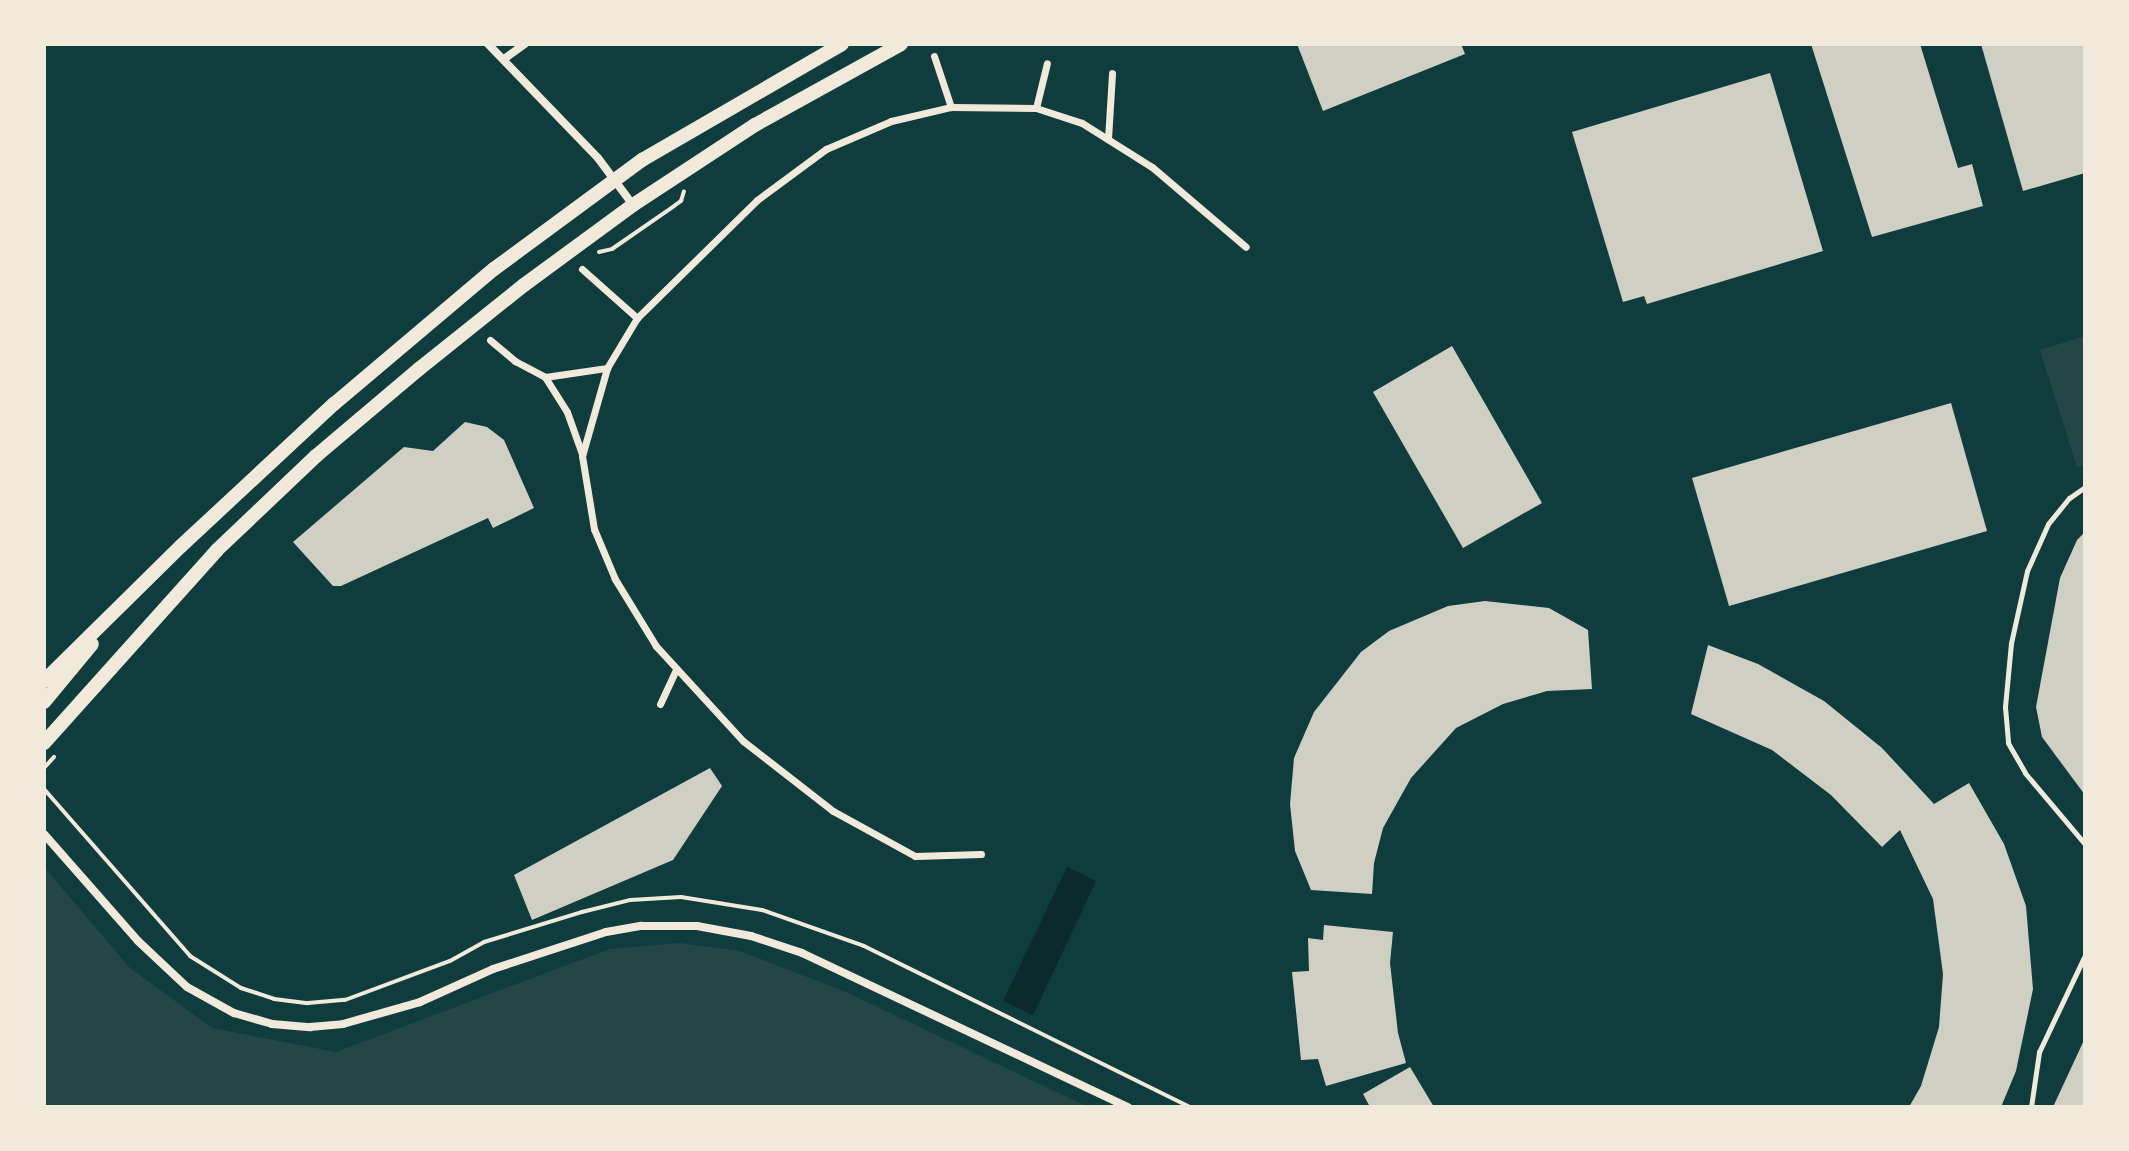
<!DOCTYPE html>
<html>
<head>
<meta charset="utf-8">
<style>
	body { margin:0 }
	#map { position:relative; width:2129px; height:1151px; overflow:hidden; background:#0f3d3e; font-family:"DejaVu Sans",sans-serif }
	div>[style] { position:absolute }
	.green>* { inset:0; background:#244646 }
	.water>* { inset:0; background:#0a2a2b }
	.building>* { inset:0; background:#cfcfc3 }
	.path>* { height:4px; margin:-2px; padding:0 2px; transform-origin:2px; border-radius:2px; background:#f1e9da }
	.service>* { height:5px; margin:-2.5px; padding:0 2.5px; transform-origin:2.5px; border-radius:2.5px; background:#f1e9da }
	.pedestrian>* { height:7px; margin:-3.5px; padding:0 3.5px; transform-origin:3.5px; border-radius:3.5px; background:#f1e9da }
	.minor>* { height:8px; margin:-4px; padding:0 4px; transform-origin:4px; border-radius:4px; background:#f1e9da }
	.secondary>* { height:14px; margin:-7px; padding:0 7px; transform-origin:7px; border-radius:7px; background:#f1e9da }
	span { translate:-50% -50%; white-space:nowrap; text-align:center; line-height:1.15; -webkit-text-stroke:8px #f1e9da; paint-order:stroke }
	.frame { position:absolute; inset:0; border:46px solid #f1e9da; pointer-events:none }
</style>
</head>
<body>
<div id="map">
	<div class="green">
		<div style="clip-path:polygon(2085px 336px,2085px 465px,2077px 467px,2040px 350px)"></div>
		<div style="clip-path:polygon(44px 867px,130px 968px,212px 1028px,336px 1052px,610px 949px,680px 943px,740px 951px,846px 992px,1088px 1107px,44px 1107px)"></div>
	</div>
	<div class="water">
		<div style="clip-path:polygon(1067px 867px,1096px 881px,1033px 1015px,1003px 1001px)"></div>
	</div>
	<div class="building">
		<div style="clip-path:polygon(1297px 44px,1461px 44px,1465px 54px,1323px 111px)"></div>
		<div style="clip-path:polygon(1811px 44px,1920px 44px,1958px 168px,1972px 164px,1983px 206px,1872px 237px)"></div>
		<div style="clip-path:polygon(1981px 44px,2085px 44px,2085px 173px,2023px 191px)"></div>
		<div style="clip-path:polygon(1770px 73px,1823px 251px,1647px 304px,1644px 296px,1623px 302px,1572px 132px)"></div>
		<div style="clip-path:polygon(1452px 346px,1542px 503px,1463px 548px,1373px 392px)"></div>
		<div style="clip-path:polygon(1951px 403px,1987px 531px,1729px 606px,1692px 478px)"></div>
		<div style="clip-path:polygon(465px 422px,487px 427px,504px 440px,534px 508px,493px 528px,488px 518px,341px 586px,333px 586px,293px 542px,404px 447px,433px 451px)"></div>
		<div style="clip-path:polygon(2085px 532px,2085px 795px,2042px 737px,2036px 707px,2060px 578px,2077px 540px)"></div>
		<div style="clip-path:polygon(1485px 601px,1549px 608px,1588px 630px,1592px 689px,1547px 691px,1503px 704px,1456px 728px,1411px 778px,1383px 828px,1374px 863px,1372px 894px,1311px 890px,1295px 851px,1290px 804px,1294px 758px,1314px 712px,1361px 652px,1389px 631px,1448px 606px)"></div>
		<div style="clip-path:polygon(1708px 645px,1758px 664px,1824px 701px,1882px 748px,1934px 804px,1969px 783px,2004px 844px,2026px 906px,2033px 989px,2016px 1071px,2001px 1107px,1909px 1107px,1921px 1086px,1939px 1027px,1943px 974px,1933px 899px,1900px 830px,1882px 847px,1831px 795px,1772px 750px,1691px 714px)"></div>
		<div style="clip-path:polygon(710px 768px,722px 786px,673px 860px,532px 920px,514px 875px)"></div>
		<div style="clip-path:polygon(1324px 925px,1393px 932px,1390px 963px,1398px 1033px,1406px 1063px,1326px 1086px,1318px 1059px,1301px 1060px,1292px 972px,1309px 971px,1308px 938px,1323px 940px)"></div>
		<div style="clip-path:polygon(2085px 1038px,2085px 1107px,2053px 1107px)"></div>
		<div style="clip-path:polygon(1410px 1067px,1434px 1107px,1370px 1107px,1363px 1094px)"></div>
	</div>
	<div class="path">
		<div style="left:599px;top:252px;width:13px;rotate:-13deg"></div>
		<div style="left:612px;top:249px;width:75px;rotate:-34.7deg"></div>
		<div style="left:674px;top:206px;width:9px;rotate:-36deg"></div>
		<div style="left:681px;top:201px;width:10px;rotate:-73deg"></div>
		<div style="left:44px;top:768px;width:15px;rotate:-48deg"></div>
		<div style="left:44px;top:789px;width:222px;rotate:48.8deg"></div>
		<div style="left:190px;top:956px;width:60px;rotate:32.1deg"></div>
		<div style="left:241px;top:988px;width:35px;rotate:18deg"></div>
		<div style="left:274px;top:999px;width:34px;rotate:7deg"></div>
		<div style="left:308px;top:1003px;width:37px;rotate:-5deg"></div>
		<div style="left:345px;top:1000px;width:112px;rotate:-20.4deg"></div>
		<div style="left:450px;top:961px;width:39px;rotate:-29deg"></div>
		<div style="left:484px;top:942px;width:102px;rotate:-17deg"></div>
		<div style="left:582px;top:912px;width:49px;rotate:-14deg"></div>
		<div style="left:630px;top:900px;width:51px;rotate:-3.4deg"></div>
		<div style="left:681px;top:897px;width:82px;rotate:9.1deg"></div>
		<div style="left:762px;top:910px;width:108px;rotate:19.4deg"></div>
		<div style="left:864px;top:946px;width:364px;rotate:26.3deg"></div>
	</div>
	<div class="service">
		<div style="left:2085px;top:487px;width:19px;rotate:145deg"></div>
		<div style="left:2069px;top:498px;width:33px;rotate:129deg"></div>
		<div style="left:2048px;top:524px;width:51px;rotate:114.1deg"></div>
		<div style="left:2027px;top:571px;width:74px;rotate:102.5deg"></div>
		<div style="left:2011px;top:643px;width:64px;rotate:95.4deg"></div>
		<div style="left:2005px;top:707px;width:36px;rotate:85deg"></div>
		<div style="left:2008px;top:743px;width:34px;rotate:60deg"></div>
		<div style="left:2025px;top:773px;width:93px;rotate:49.8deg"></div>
		<div style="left:2031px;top:1107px;width:56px;rotate:-81.7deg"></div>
		<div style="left:2039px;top:1052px;width:107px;rotate:-64.6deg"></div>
	</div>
	<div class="pedestrian">
		<div style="left:934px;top:56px;width:54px;rotate:71.6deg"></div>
		<div style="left:1036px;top:108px;width:46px;rotate:-76.3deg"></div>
		<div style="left:1108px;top:139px;width:66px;rotate:-86.5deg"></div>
		<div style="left:582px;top:269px;width:74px;rotate:41.7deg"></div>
		<div style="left:490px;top:340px;width:33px;rotate:40deg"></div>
		<div style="left:515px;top:361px;width:34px;rotate:28deg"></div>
		<div style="left:545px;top:377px;width:63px;rotate:-8.3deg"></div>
		<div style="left:545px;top:377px;width:41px;rotate:57.8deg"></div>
		<div style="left:567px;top:412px;width:45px;rotate:70.3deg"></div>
		<div style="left:660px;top:704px;width:38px;rotate:-65deg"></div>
		<div style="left:981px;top:854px;width:66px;rotate:178.3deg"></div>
		<div style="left:915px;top:856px;width:94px;rotate:-151.2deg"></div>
		<div style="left:833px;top:811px;width:114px;rotate:-142.1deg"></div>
		<div style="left:743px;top:741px;width:129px;rotate:-132.5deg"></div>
		<div style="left:656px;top:646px;width:79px;rotate:-121.5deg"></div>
		<div style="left:615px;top:579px;width:54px;rotate:-112.8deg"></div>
		<div style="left:594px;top:529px;width:74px;rotate:-99.3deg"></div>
		<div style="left:582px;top:456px;width:91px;rotate:-74.1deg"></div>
		<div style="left:607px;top:368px;width:58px;rotate:-59deg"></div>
		<div style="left:637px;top:318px;width:168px;rotate:-44.5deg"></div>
		<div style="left:757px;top:200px;width:86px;rotate:-36.5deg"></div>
		<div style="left:826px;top:149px;width:71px;rotate:-23.3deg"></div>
		<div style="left:891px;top:121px;width:62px;rotate:-13.1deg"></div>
		<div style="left:951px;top:107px;width:85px;rotate:0.7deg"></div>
		<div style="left:1036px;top:108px;width:48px;rotate:18.1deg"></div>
		<div style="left:1082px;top:123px;width:83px;rotate:32.2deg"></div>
		<div style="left:1152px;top:167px;width:123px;rotate:40.4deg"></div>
	</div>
	<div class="minor">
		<div style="left:488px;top:44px;width:158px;rotate:46deg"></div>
		<div style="left:598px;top:158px;width:59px;rotate:53.3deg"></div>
		<div style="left:504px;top:59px;width:26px;rotate:-36deg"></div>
		<div style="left:44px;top:834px;width:142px;rotate:48.7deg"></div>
		<div style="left:138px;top:941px;width:67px;rotate:43.2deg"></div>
		<div style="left:187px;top:987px;width:54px;rotate:29deg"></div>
		<div style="left:234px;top:1013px;width:40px;rotate:16deg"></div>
		<div style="left:272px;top:1024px;width:38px;rotate:5deg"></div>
		<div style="left:310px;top:1027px;width:33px;rotate:-5deg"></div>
		<div style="left:343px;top:1024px;width:80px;rotate:-15.9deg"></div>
		<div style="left:420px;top:1002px;width:80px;rotate:-24.3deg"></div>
		<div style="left:493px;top:969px;width:119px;rotate:-18.1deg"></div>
		<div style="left:606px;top:932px;width:36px;rotate:-10deg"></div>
		<div style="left:641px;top:926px;width:56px"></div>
		<div style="left:697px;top:926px;width:55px;rotate:10.5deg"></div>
		<div style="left:751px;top:936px;width:54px;rotate:18.4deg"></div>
		<div style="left:802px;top:953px;width:361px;rotate:25.3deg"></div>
	</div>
	<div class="secondary">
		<div style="left:44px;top:681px;width:192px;rotate:-44.6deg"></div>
		<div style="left:181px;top:546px;width:209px;rotate:-42.9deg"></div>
		<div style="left:334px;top:404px;width:209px;rotate:-40.2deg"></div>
		<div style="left:494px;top:269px;width:184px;rotate:-36.4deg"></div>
		<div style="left:642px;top:160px;width:231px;rotate:-30.1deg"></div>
		<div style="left:44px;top:702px;width:75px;rotate:-50.4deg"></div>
		<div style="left:44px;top:743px;width:259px;rotate:-48.1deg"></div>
		<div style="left:217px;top:550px;width:137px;rotate:-43.5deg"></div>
		<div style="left:316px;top:456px;width:135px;rotate:-40.2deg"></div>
		<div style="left:419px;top:369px;width:134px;rotate:-38.7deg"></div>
		<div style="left:524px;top:285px;width:135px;rotate:-36.3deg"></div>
		<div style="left:633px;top:205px;width:146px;rotate:-33.3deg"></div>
		<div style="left:755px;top:125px;width:167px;rotate:-29deg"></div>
	</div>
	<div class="frame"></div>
</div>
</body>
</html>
